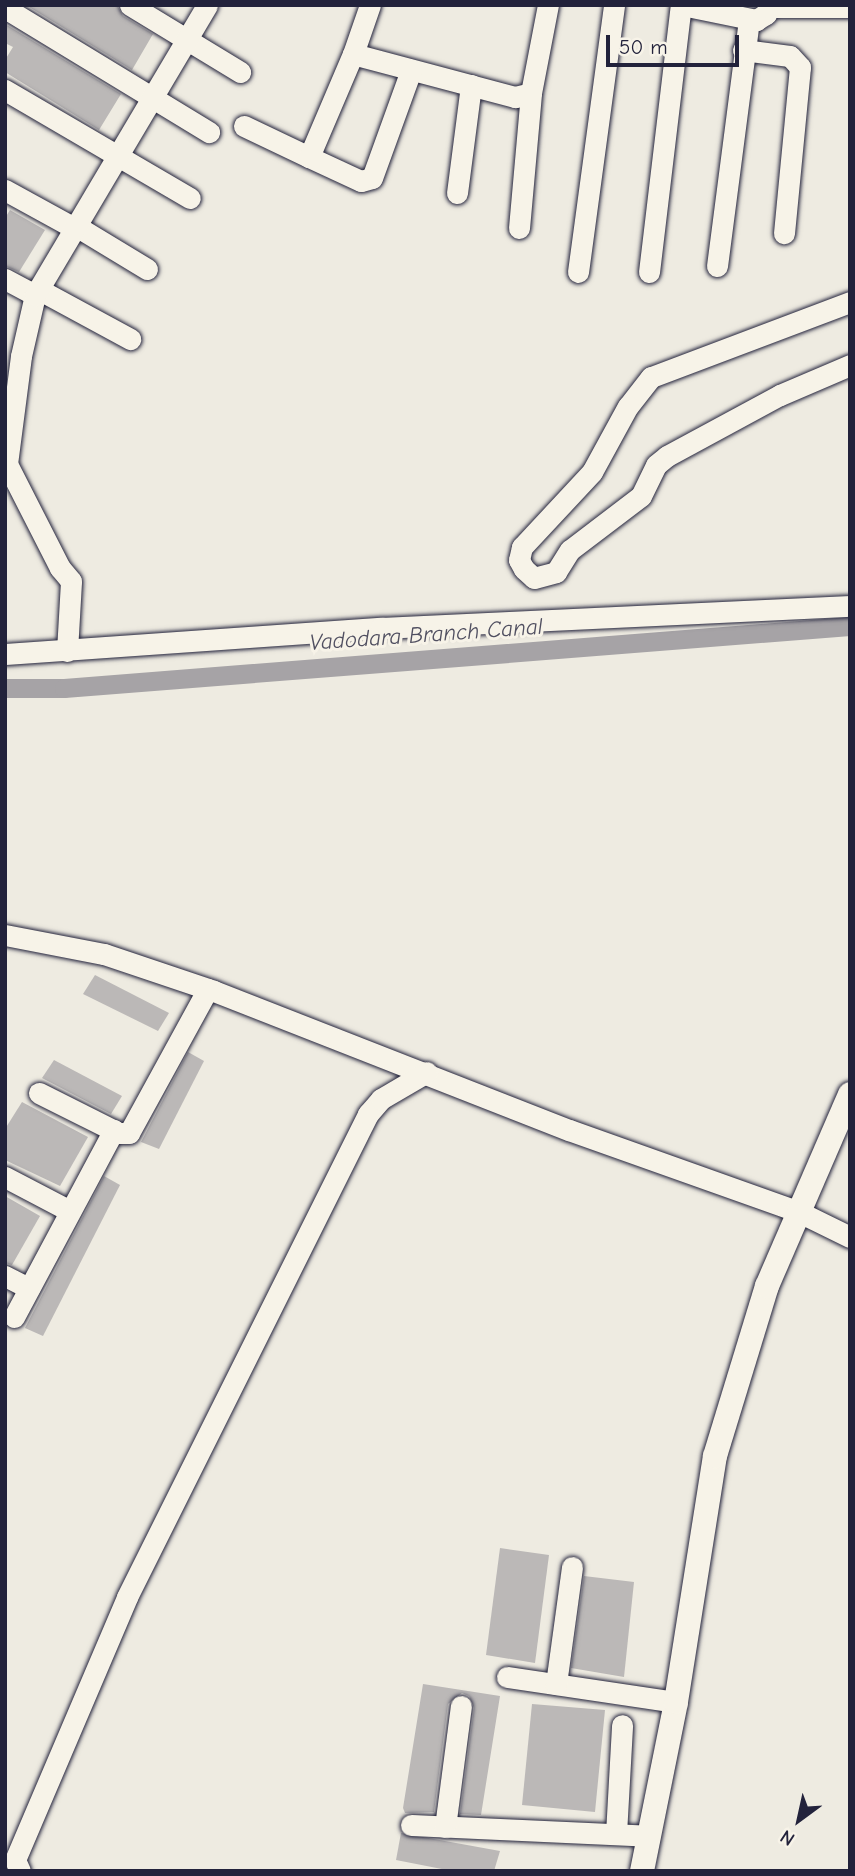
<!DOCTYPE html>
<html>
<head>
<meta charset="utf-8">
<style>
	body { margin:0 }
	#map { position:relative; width:855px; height:1876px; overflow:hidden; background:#eeebe1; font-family:"Comic Neue",sans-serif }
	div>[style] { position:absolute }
	.canal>* { height:19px; margin:-9.5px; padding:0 9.5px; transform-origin:9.5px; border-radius:9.5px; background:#a6a3a6 }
	.building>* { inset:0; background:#bbb8b7 }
	.roads { filter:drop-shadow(0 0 2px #22223b) drop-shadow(0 0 2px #22223b) }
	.minor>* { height:21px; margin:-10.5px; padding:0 10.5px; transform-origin:10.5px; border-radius:10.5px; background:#f7f3e8 }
	.tertiary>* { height:24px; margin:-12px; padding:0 12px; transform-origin:12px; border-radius:12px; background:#f7f3e8 }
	span { translate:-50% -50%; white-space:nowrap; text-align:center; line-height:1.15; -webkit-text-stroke:6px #f7f3e8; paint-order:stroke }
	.water-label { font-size:23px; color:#504f60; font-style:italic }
	.frame { position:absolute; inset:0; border:7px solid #22223b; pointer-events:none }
	.north { position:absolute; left:764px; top:1785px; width:70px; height:70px; -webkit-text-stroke:5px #f7f3e8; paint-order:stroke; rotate:213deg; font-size:19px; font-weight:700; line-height:28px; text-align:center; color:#22223b }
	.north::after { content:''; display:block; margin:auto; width:24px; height:32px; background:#22223b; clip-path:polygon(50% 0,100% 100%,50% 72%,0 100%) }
	.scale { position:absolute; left:606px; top:35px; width:133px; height:32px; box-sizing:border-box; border:4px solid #22223b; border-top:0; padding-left:9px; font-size:21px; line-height:24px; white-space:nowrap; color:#22223b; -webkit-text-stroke:5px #f7f3e8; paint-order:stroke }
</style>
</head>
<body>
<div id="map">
	<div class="canal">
		<div style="left:5px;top:688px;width:59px"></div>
		<div style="left:64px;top:688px;width:788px;rotate:-4.51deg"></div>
	</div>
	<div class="building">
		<div style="clip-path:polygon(26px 5px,117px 5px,123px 16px,153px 34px,132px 70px)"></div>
		<div style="clip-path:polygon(5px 24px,121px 94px,99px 130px,5px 72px,5px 60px,13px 47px,5px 43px)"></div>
		<div style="clip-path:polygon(10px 210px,45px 230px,19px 272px,5px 266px,5px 218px)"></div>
		<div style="clip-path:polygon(95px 975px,169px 1013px,158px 1031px,83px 994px)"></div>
		<div style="clip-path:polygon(188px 1052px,204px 1061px,159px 1149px,141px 1142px)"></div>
		<div style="clip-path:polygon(54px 1060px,122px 1096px,111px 1114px,42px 1078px)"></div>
		<div style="clip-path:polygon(22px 1102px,88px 1137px,60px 1186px,5px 1160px,5px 1129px)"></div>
		<div style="clip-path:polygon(104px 1176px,120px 1185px,43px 1336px,25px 1328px)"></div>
		<div style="clip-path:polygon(5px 1196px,40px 1216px,12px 1265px,5px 1263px)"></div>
		<div style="clip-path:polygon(500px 1548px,549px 1555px,535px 1663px,486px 1655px)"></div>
		<div style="clip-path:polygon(584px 1576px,634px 1582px,624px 1677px,571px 1668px)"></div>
		<div style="clip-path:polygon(423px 1684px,500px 1696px,481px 1815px,460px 1814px,474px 1708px,469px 1696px,462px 1693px,448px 1704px,434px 1812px,405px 1813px,403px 1808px)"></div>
		<div style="clip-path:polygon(532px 1704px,605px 1710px,595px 1812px,522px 1805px)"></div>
		<div style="clip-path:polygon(401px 1833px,500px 1851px,494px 1871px,452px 1871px,396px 1860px)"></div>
	</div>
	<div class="roads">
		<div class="minor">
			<div style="left:130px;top:5px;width:129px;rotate:31.3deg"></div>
			<div style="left:682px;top:5px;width:76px;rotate:11.5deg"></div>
			<div style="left:756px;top:20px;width:12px;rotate:-31deg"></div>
			<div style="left:766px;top:14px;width:9px;rotate:-72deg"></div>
			<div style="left:769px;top:7px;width:81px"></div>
			<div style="left:5px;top:8px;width:239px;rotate:31.3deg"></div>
			<div style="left:743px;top:50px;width:47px;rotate:7.3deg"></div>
			<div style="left:790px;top:56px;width:15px;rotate:48deg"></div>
			<div style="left:800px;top:67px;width:167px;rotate:95.5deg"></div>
			<div style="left:353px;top:54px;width:52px;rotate:-70.9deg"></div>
			<div style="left:5px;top:90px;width:214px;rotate:30.3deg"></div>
			<div style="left:244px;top:126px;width:72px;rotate:25.5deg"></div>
			<div style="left:309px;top:157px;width:112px;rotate:-66.9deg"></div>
			<div style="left:353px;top:54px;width:168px;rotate:14.9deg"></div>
			<div style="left:515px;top:97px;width:16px;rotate:-14deg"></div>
			<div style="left:531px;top:93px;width:90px;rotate:-79.1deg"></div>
			<div style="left:309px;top:157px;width:57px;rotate:24.8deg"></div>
			<div style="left:361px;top:181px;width:11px;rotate:-15deg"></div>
			<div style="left:372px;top:178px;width:115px;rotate:-70.1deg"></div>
			<div style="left:5px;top:190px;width:79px;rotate:28.8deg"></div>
			<div style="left:457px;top:193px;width:109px;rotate:-82.6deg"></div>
			<div style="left:76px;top:226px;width:83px;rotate:31.2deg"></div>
			<div style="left:519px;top:228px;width:136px;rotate:-84.9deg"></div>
			<div style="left:717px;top:266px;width:249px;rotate:-82.6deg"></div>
			<div style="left:578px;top:272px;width:269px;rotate:-82.3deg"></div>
			<div style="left:649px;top:272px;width:269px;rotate:-83.2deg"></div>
			<div style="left:5px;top:279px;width:34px;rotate:28deg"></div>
			<div style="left:38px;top:289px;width:105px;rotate:28.5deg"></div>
			<div style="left:850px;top:302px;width:213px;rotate:159.3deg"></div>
			<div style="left:651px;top:377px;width:37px;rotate:128deg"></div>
			<div style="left:628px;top:406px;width:75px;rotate:118.6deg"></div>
			<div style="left:592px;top:472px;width:103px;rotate:133deg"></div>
			<div style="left:522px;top:547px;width:13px;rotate:103deg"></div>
			<div style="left:519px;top:560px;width:10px;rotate:61deg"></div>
			<div style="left:524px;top:569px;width:13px;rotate:42deg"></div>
			<div style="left:534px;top:578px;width:23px;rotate:-15deg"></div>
			<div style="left:556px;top:572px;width:26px;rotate:-58deg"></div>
			<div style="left:570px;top:550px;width:89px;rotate:-37.3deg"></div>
			<div style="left:641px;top:496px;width:34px;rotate:-64deg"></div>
			<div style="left:656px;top:465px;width:14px;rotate:-39deg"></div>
			<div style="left:667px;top:456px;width:128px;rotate:-28.4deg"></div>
			<div style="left:780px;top:395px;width:76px;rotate:-23.2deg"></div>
			<div style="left:67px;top:651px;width:70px;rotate:-86.7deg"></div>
			<div style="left:71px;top:581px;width:17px;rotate:-130deg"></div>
			<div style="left:60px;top:568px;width:117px;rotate:-117deg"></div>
			<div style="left:7px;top:464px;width:109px;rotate:-82.6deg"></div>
			<div style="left:21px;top:356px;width:63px;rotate:-77.1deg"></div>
			<div style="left:35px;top:295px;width:337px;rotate:-59.3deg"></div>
			<div style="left:5px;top:654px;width:377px;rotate:-4deg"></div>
			<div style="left:381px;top:628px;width:470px;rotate:-2.7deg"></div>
			<div style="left:5px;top:935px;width:101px;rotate:10.9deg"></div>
			<div style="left:104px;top:954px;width:116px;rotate:18.6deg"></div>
			<div style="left:214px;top:991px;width:381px;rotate:21.4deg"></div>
			<div style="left:569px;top:1130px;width:242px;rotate:19.6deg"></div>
			<div style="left:797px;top:1211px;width:59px;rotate:26.1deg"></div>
			<div style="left:39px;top:1093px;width:89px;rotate:26.6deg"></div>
			<div style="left:119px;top:1133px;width:10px"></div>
			<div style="left:129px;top:1133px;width:164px;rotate:-61.3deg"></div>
			<div style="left:5px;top:1177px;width:73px;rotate:27.6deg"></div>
			<div style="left:5px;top:1276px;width:27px;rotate:27deg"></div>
			<div style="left:14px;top:1317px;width:212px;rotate:-61.9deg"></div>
			<div style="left:507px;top:1677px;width:171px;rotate:8.4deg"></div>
			<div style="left:556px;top:1684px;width:118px;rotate:-82.2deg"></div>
			<div style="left:411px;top:1825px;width:238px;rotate:2.6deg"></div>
			<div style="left:445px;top:1827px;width:122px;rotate:-82.5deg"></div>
			<div style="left:616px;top:1834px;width:109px;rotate:-86.8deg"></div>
			<div style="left:20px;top:1871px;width:12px;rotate:-114deg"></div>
			<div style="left:15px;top:1860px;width:286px;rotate:-66.9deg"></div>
			<div style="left:127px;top:1597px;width:540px;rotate:-63.48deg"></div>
			<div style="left:368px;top:1114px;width:20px;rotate:-49deg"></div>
			<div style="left:381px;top:1099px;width:53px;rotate:-30.4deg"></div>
		</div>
		<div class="tertiary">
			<div style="left:642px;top:1871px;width:172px;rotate:-78.6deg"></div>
			<div style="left:676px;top:1702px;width:249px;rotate:-81deg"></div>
			<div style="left:715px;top:1456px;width:178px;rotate:-73deg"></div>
			<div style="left:767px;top:1286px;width:209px;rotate:-66.6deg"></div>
		</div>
	</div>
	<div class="water-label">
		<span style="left:426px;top:635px;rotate:-4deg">Vadodara Branch Canal</span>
	</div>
	<div class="frame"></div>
	<div class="north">N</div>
	<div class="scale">50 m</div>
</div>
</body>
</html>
